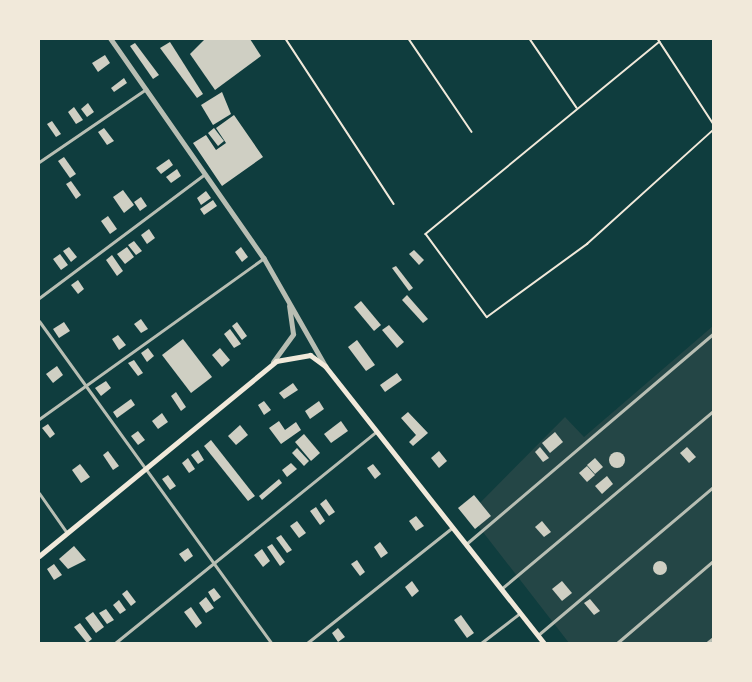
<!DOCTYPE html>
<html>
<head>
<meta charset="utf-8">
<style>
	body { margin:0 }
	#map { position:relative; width:752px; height:682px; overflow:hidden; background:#0f3d3e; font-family:"Open Sans",sans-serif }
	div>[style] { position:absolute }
	.green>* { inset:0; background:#244646 }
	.building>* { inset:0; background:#cfcfc3 }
	.round { border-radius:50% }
	.path>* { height:1.5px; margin:-0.75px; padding:0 0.75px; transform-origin:0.75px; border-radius:0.75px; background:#f1e9da }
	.minor>* { height:3px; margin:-1.5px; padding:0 1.5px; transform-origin:1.5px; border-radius:1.5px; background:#b8beb3 }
	.tertiary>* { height:4.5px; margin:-2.25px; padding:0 2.25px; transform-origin:2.25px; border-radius:2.25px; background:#b8beb3 }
	.primary>* { height:5px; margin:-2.5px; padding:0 2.5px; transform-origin:2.5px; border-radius:2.5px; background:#f1e9da }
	span { translate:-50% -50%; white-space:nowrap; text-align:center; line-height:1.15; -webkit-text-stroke:4.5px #f1e9da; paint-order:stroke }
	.frame { position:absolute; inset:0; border:40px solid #f1e9da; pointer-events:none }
</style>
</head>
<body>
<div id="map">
	<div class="green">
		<div style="clip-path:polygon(713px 326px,713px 643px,569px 643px,469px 514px,565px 417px,584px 437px)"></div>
	</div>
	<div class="building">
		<div style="clip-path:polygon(205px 39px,250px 39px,261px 56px,215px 90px,190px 54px)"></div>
		<div style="clip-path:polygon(170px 42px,203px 94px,197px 98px,160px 48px)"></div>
		<div style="clip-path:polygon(135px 43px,159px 75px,153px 79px,130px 46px)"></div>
		<div style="clip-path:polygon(105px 55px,110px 63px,98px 72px,92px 63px)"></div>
		<div style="clip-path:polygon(124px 78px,127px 83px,114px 92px,111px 88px)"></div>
		<div style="clip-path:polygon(222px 92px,231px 114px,213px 125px,201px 105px)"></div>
		<div style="clip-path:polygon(88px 103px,94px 112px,87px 117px,81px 109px)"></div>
		<div style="clip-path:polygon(74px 107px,83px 120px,76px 124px,68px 112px)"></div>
		<div style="clip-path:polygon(234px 115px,263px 157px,222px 186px,193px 143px,206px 135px,216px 150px,226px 143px,216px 128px)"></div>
		<div style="clip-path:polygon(52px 121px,61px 134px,56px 137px,47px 124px)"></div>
		<div style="clip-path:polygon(104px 128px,114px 141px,107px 145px,98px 132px)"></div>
		<div style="clip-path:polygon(214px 128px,224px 141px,218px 146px,208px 133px)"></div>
		<div style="clip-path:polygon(64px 157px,76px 174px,70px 178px,58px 161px)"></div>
		<div style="clip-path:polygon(169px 159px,173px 165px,161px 174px,156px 168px)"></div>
		<div style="clip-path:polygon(177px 169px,181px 176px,171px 183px,166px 177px)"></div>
		<div style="clip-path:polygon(71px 181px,81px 195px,76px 199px,66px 184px)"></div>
		<div style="clip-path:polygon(123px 190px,134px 205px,124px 213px,113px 197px)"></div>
		<div style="clip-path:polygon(206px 191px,211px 198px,201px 205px,197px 198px)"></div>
		<div style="clip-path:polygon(141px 197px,147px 206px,140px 211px,134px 202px)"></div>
		<div style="clip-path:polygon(213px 200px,217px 206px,204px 215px,200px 209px)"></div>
		<div style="clip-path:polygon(108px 216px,117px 229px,110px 234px,101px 221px)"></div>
		<div style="clip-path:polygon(149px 229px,155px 238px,147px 244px,141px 235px)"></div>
		<div style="clip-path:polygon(134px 241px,142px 251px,136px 255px,128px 245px)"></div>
		<div style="clip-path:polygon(69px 247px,77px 257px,71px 262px,63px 251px)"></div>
		<div style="clip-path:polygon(127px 247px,134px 257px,125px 264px,117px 254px)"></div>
		<div style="clip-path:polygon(241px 247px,248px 257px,242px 262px,235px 252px)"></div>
		<div style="clip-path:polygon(414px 250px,424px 260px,419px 265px,409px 254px)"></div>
		<div style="clip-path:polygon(60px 254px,68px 265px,61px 270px,53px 259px)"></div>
		<div style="clip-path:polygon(112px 255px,123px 271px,117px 276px,106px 260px)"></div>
		<div style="clip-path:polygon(396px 266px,413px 288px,409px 291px,392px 268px)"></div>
		<div style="clip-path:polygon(78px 280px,84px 289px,78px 294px,71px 285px)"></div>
		<div style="clip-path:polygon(407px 295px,428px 319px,423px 323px,402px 300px)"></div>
		<div style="clip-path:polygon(361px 301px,381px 325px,374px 331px,354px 307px)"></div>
		<div style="clip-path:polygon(141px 319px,148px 329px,141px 333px,134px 324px)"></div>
		<div style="clip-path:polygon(64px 322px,70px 331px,59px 338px,53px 329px)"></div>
		<div style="clip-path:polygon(237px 322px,247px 336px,242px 340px,232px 326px)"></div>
		<div style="clip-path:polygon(389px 325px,404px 342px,397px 348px,382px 330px)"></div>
		<div style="clip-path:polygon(230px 329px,241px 344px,234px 348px,224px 334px)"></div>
		<div style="clip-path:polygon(118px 335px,126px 345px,119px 350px,112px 339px)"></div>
		<div style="clip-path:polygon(183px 339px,212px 377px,191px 393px,162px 355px)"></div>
		<div style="clip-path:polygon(357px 340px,375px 365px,366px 371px,348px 347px)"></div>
		<div style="clip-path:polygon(148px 348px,154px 356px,147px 362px,141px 353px)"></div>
		<div style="clip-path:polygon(220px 348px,230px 360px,222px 367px,212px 355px)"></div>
		<div style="clip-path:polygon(134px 360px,143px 373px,138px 376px,128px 363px)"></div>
		<div style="clip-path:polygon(57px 366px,63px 375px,53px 383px,46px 374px)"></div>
		<div style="clip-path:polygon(397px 373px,402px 380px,385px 392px,380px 385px)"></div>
		<div style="clip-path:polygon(106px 381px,111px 388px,101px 396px,95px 388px)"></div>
		<div style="clip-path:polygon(293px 383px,298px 390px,284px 399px,279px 393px)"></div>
		<div style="clip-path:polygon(176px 392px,186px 407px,181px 411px,171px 396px)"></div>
		<div style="clip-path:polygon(131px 399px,135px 405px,117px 418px,113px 412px)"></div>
		<div style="clip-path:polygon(264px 401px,271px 410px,264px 415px,258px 405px)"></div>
		<div style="clip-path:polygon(319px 401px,324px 409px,310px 419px,305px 411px)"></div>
		<div style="clip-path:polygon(408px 412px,428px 433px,413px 446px,409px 442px,416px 435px,401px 418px)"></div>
		<div style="clip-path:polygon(162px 413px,168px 422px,158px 429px,152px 421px)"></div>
		<div style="clip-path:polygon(279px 421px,285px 430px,296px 422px,301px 430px,281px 444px,269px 428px)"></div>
		<div style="clip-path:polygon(341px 421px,348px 431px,331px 443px,324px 434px)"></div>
		<div style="clip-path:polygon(48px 424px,55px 434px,50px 438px,42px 428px)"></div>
		<div style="clip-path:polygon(240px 425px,248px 435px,236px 445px,228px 436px)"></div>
		<div style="clip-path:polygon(138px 431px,145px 440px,138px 445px,131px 436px)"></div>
		<div style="clip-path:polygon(555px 432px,563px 442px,550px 453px,542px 443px)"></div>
		<div style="clip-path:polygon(304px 434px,320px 453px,311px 461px,295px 442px)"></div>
		<div style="clip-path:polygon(211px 440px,255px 496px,248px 501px,204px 446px)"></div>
		<div style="clip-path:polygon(540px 447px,549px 458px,543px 462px,535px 452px)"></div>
		<div style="clip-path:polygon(687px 447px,696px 457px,689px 463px,680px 453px)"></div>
		<div style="clip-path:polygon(297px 448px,309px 461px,304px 466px,292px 453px)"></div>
		<div style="clip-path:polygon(198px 450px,204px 460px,198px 464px,191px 455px)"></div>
		<div style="clip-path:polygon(108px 451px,119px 466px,113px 470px,103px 455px)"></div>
		<div style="clip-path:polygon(439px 451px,447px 461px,439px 468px,431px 458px)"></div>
		<div class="round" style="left:609px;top:452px;width:16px;height:16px"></div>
		<div style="clip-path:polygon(188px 458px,195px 469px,189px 473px,182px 463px)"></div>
		<div style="clip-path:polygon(595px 458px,603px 467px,595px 474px,587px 465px)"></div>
		<div style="clip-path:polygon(291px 463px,297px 469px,287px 477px,282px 470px)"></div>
		<div style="clip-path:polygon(80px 464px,90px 477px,81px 483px,72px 470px)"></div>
		<div style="clip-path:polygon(373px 464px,381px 474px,375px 479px,367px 468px)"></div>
		<div style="clip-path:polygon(587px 466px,595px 475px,587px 482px,579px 473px)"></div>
		<div style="clip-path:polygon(168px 475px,176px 486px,170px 490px,162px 479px)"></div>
		<div style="clip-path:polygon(607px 476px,613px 484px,602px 494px,595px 486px)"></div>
		<div style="clip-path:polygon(279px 479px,282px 483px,262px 500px,259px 496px)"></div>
		<div style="clip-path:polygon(474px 495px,491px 516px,475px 529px,458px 508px)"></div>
		<div style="clip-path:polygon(326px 499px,335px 512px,329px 516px,320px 504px)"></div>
		<div style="clip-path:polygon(316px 507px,325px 521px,320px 525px,310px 511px)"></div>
		<div style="clip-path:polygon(416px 516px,424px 526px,416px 531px,409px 521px)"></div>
		<div style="clip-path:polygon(297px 521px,306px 533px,299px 538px,290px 526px)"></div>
		<div style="clip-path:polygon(542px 521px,551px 532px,544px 537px,535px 527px)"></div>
		<div style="clip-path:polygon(281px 535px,292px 550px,287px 553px,276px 538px)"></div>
		<div style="clip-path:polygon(380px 542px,388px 553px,381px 558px,374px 547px)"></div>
		<div style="clip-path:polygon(272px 544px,285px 562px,280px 566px,267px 547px)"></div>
		<div style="clip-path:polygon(74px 546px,86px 560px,68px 569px,59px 559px)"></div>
		<div style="clip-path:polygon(188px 548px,193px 556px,185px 562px,179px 554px)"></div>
		<div style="clip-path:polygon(262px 549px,270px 561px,263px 567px,254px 555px)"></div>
		<div style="clip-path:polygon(357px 560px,365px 572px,360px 576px,351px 564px)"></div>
		<div class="round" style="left:653px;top:561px;width:14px;height:14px"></div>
		<div style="clip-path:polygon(54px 564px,62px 575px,54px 580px,47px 569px)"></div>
		<div style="clip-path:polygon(412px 581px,419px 591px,412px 597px,405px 587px)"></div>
		<div style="clip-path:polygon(562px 581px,572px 593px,562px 601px,552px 589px)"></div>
		<div style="clip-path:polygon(214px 588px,221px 597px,214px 602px,208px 592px)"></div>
		<div style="clip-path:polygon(127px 590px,136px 602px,131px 606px,122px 594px)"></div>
		<div style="clip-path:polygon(206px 597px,214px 608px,206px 613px,199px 603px)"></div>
		<div style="clip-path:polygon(590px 599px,600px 611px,594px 615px,584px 603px)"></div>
		<div style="clip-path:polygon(119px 600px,126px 610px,120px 614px,113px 605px)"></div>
		<div style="clip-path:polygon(191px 607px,202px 623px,196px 628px,184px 612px)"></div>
		<div style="clip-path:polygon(106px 609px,114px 620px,107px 624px,99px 613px)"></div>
		<div style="clip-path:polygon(93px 612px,104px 627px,96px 633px,85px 618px)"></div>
		<div style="clip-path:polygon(461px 615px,474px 633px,467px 638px,454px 620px)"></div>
		<div style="clip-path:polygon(80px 623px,92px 639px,87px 643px,74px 627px)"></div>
		<div style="clip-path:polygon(338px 628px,345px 637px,338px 642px,332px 633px)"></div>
	</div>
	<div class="path">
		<div style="left:286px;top:39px;width:197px;rotate:56.8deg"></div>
		<div style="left:409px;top:39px;width:112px;rotate:55.9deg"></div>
		<div style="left:530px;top:39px;width:83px;rotate:55.7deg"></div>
		<div style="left:658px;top:39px;width:100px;rotate:56.8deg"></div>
		<div style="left:660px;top:42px;width:303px;rotate:140.6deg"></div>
		<div style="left:426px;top:234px;width:103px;rotate:53.7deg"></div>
		<div style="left:487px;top:317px;width:124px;rotate:-36.1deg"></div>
		<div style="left:587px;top:244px;width:170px;rotate:-42.1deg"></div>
	</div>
	<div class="minor">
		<div style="left:39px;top:162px;width:130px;rotate:-34.3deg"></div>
		<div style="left:39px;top:298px;width:207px;rotate:-36.8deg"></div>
		<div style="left:39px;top:321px;width:397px;rotate:54.2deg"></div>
		<div style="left:39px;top:419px;width:277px;rotate:-35.6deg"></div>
		<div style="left:39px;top:493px;width:49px;rotate:55deg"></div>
		<div style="left:466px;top:544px;width:324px;rotate:-40.4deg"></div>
		<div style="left:501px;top:589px;width:277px;rotate:-40deg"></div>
		<div style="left:538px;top:635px;width:229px;rotate:-40.2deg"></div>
		<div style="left:115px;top:643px;width:336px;rotate:-39deg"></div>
		<div style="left:307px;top:643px;width:186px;rotate:-38.5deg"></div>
		<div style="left:481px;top:643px;width:49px;rotate:-37.6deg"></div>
		<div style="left:617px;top:643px;width:126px;rotate:-40.5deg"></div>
		<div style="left:707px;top:643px;width:8px;rotate:-40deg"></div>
	</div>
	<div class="tertiary">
		<div style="left:111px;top:39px;width:267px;rotate:55.1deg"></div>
		<div style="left:264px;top:258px;width:123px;rotate:60.3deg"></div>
		<div style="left:273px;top:362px;width:34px;rotate:-54deg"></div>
		<div style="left:293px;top:334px;width:28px;rotate:-98deg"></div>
	</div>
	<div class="primary">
		<div style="left:39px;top:556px;width:307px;rotate:-39.4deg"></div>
		<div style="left:276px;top:361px;width:35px;rotate:-10deg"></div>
		<div style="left:310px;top:355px;width:19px;rotate:36deg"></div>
		<div style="left:325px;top:366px;width:353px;rotate:51.7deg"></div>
	</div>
	<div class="frame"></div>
</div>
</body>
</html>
